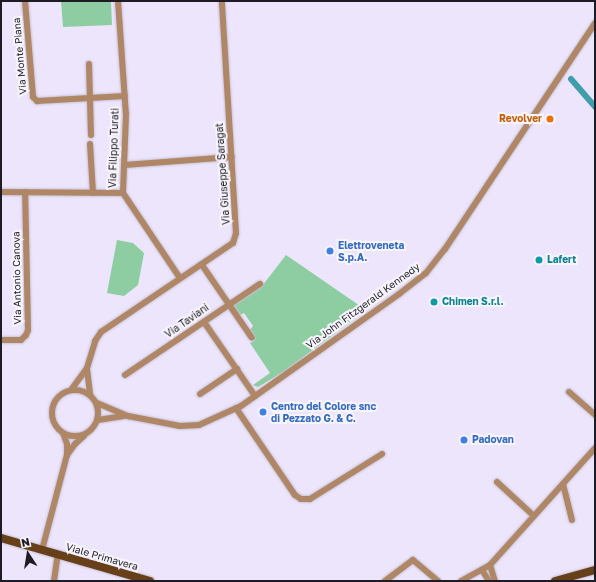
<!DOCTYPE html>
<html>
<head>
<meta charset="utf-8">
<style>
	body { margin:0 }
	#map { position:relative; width:596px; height:582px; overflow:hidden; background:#ece5fc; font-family:"Golos Text",sans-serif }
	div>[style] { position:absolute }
	.green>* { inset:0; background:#8ecda2 }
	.stream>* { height:1.5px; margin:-0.75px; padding:0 0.75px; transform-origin:0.75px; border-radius:0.75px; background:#3f9dac }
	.canal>* { height:6px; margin:-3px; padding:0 3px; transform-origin:3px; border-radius:3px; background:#3f9dac }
	.roads { filter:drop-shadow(0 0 1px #c7c1d5) drop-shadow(0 0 1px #c7c1d5) }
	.minor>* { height:6px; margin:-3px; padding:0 3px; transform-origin:3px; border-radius:3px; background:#af8766 }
	.minor>.ring { margin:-3px; padding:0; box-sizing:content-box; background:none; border:6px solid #af8766; border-radius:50% }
	.major>* { height:8px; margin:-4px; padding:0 4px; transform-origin:4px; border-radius:4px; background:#673f19 }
	.dots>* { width:11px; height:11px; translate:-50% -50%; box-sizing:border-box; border:2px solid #f7f5fb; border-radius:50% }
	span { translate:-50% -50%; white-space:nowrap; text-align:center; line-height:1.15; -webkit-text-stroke:4px #f7f5fb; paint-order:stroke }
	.street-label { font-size:10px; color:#1e1b25 }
	.food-label { font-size:10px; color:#c56008; font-weight:700 }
	.right { translate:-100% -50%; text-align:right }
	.shop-label { font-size:10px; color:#366cbe; font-weight:700 }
	.left { translate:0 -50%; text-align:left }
	.culture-label { font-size:10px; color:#0d838f; font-weight:700 }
	.frame { position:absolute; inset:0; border:2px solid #1e1b25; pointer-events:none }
	.north { position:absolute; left:8px; top:534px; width:40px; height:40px; -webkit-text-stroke:3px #f7f5fb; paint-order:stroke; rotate:348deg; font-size:11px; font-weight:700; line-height:16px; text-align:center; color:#1e1b25 }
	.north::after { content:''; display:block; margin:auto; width:14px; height:18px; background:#1e1b25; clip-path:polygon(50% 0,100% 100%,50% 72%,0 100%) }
</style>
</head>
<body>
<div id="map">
	<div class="green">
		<div style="clip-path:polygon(61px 1px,111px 1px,112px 25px,63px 27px)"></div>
		<div style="clip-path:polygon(117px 240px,133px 243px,144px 253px,138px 285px,124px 296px,107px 293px)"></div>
		<div style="clip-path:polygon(286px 255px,366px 310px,285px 371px,258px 387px,253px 385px,270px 373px,250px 343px,255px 340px,249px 331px,253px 326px,244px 313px,240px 315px,233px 306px,262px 286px)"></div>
	</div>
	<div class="stream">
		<div style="left:593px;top:581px;width:2px"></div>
	</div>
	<div class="canal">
		<div style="left:571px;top:79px;width:37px;rotate:49deg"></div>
	</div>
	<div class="roads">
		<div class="minor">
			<div style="left:25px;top:1px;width:96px;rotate:85.2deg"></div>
			<div style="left:33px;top:97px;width:6px;rotate:45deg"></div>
			<div style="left:37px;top:101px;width:88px;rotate:-3.3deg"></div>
			<div style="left:118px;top:1px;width:113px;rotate:86deg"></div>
			<div style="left:126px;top:114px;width:79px;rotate:92.2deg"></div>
			<div style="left:123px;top:193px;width:102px;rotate:56.2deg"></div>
			<div style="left:89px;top:64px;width:71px;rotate:88.4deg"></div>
			<div style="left:90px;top:144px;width:49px;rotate:86.5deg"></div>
			<div style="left:124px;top:165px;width:108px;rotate:-4.2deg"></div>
			<div style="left:1px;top:192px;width:122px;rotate:0.5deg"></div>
			<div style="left:202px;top:265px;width:88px;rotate:55.6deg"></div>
			<div style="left:204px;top:322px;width:90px;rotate:55.4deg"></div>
			<div style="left:1px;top:340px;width:20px"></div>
			<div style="left:21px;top:340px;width:7px;rotate:-45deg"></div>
			<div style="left:26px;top:335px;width:5px;rotate:-68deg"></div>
			<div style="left:28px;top:330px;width:138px;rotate:-91.2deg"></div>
			<div style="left:87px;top:369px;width:26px;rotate:83deg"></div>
			<div style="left:125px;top:375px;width:163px;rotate:-34deg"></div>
			<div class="ring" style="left:52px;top:390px;width:40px;height:40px"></div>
			<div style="left:71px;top:390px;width:27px;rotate:-54deg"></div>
			<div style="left:87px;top:368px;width:28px;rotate:-73deg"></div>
			<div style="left:95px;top:341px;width:11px;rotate:-56deg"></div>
			<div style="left:101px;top:332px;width:159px;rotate:-34deg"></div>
			<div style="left:233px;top:243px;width:10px;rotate:-73deg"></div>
			<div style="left:236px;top:233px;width:232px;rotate:-93.5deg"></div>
			<div style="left:569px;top:392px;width:35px;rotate:41deg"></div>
			<div style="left:200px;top:394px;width:45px;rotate:-34deg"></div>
			<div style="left:97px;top:403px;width:34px;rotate:23deg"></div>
			<div style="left:128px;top:416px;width:53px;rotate:10.9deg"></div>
			<div style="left:180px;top:426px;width:19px;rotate:-3deg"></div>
			<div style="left:199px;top:425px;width:46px;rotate:-24.3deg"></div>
			<div style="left:241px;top:406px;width:194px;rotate:-35.3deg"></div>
			<div style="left:399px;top:294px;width:34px;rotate:-38deg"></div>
			<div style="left:426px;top:273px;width:31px;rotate:-52deg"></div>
			<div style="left:445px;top:249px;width:271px;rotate:-56.4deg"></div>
			<div style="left:236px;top:408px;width:105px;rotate:55.9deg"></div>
			<div style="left:295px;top:495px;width:7px;rotate:34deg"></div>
			<div style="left:301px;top:499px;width:9px"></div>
			<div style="left:310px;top:499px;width:85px;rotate:-32deg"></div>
			<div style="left:98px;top:420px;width:26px;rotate:-9deg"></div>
			<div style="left:67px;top:455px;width:14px;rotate:-54deg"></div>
			<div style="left:75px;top:444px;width:12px;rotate:-42deg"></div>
			<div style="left:497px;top:482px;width:50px;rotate:42.6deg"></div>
			<div style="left:563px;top:484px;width:37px;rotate:76deg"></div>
			<div style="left:42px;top:550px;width:98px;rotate:-75.3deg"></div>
			<div style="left:67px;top:455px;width:11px;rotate:-90deg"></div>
			<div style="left:67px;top:444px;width:12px;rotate:-110deg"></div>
			<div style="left:490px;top:565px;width:17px;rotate:73deg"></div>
			<div style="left:482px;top:570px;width:13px;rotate:58deg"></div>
			<div style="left:54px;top:581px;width:27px;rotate:-82deg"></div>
			<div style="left:385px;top:581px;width:35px;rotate:-37deg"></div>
			<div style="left:413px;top:560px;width:33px;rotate:40deg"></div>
			<div style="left:461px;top:581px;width:33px;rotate:-29deg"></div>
			<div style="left:490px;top:565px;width:157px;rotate:-48.1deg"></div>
		</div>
		<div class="major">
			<div style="left:1px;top:538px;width:155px;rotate:16.1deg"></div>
			<div style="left:555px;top:581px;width:41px;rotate:-15.4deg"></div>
		</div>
	</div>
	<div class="dots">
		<div style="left:550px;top:119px;background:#e8710a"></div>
		<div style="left:330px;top:251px;background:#3f7fe0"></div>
		<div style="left:539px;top:260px;background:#0f9aa8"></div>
		<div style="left:434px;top:302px;background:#0f9aa8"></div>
		<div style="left:263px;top:412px;background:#3f7fe0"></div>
		<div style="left:464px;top:440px;background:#3f7fe0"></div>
	</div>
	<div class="street-label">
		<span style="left:20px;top:56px;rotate:-95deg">Via Monte Piana</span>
		<span style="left:114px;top:148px;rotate:-88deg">Via Filippo Turati</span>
		<span style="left:223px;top:174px;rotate:-94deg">Via Giuseppe Saragat</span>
		<span style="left:17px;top:278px;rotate:-91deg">Via Antonio Canova</span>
		<span style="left:363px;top:306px;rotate:-36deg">Via John Fitzgerald Kennedy</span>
		<span style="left:187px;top:321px;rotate:-35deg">Via Taviani</span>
		<span style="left:102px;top:557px;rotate:16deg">Viale Primavera</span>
	</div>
	<div class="food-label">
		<span class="right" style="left:542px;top:119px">Revolver</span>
	</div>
	<div class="shop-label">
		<span class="left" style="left:338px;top:251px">Elettroveneta<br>S.p.A.</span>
		<span class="left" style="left:271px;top:412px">Centro del Colore snc<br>di Pezzato G. &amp; C.</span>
		<span class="left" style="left:472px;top:440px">Padovan</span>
	</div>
	<div class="culture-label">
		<span class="left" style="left:547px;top:260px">Lafert</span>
		<span class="left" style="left:442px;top:302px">Chimen S.r.l.</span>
	</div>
	<div class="frame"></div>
	<div class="north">N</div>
</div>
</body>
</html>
